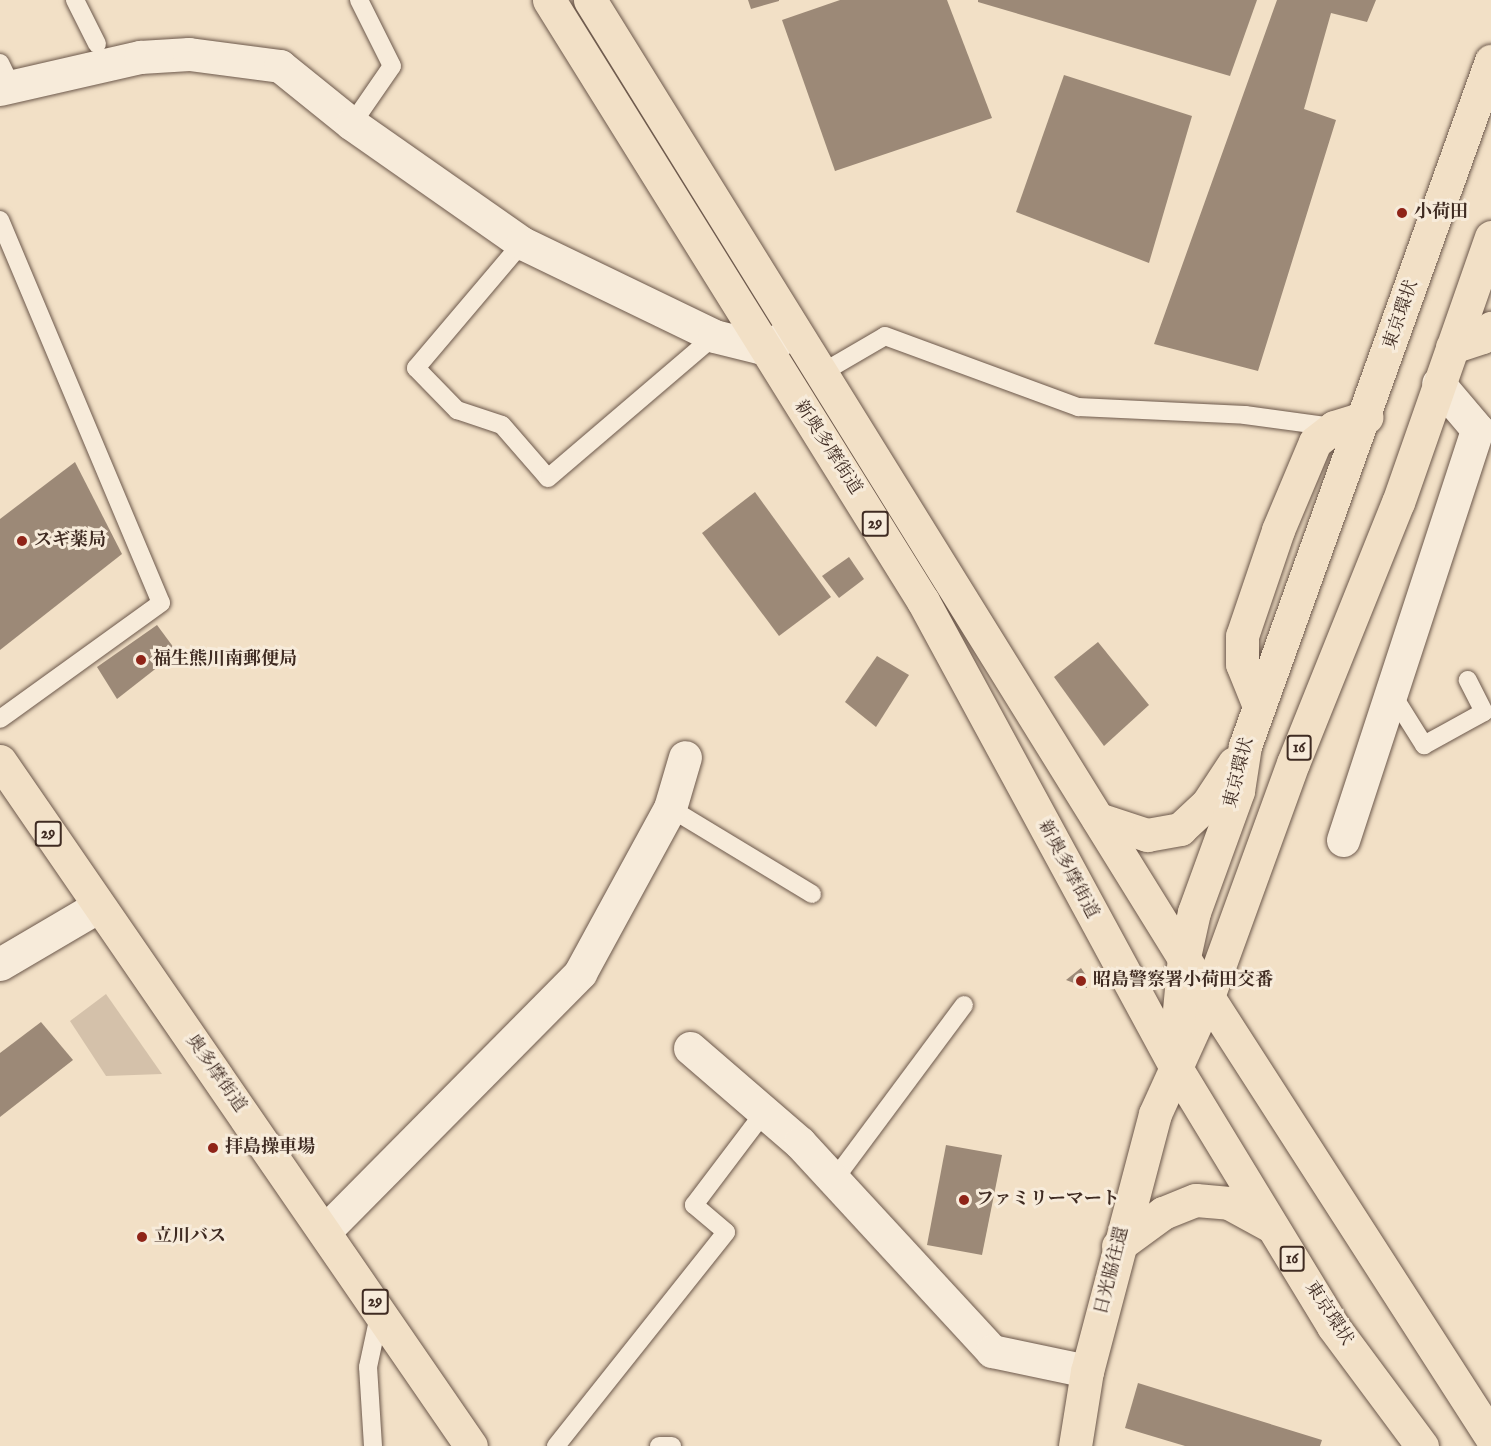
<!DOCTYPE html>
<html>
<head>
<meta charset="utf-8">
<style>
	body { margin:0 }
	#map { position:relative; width:1491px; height:1446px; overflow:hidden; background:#f2e0c6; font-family:"IM FELL English","Noto Serif JP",serif }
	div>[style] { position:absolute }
	.green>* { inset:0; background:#d4c1aa }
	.building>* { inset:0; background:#9c8977 }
	.roads { filter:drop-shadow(0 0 2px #6c584b) drop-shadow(0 0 2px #6c584b) }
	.service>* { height:18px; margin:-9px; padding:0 9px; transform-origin:9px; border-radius:9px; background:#f7ebda }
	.minor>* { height:33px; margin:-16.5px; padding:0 16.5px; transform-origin:16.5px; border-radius:16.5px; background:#f7ebda }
	.tertiary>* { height:33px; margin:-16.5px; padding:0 16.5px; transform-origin:16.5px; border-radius:16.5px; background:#f7ebda }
	.primary>* { height:33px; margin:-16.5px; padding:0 16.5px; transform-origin:16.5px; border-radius:16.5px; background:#f2e0c6 }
	.trunk>* { height:33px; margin:-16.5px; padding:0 16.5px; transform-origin:16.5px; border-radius:16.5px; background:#f2e0c6 }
	.dots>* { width:16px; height:16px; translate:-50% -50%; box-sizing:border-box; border:3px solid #f7ebda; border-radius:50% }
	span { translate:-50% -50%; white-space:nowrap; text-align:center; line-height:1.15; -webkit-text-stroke:6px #f7ebda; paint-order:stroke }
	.shield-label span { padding:2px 4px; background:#f7ebda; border:2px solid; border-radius:4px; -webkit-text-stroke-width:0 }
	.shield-label { font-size:16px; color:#3f2b22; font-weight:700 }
	.poi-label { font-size:18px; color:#3f2b22; font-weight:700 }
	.left { translate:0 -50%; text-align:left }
	.street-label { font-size:18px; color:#3f2b22 }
</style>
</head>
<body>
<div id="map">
	<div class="green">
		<div style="clip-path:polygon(106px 994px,162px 1074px,106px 1076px,70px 1021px)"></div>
	</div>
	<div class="building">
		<div style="clip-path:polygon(748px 0,779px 0,779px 1px,751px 9px)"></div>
		<div style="clip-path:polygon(840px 0,947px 0,992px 118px,835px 171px,782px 20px)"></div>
		<div style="clip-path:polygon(1257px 0,1230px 76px,978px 2px,978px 0)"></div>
		<div style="clip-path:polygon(1277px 0,1376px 0,1367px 22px,1331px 13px,1304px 109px,1336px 120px,1258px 371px,1154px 344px)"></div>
		<div style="clip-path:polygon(1064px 75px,1192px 116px,1149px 263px,1016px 212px)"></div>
		<div style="clip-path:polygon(75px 462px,122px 554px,0 650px,0 519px)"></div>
		<div style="clip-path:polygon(755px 492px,831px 597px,779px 636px,702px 533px)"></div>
		<div style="clip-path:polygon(849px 557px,864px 579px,839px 598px,822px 576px)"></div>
		<div style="clip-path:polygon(157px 625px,177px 652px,117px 699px,97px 667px)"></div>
		<div style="clip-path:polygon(1098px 642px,1149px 705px,1104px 746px,1054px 677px)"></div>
		<div style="clip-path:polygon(877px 656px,909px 675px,876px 727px,845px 702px)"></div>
		<div style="clip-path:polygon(1081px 968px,1087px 977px,1087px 988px,1066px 980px)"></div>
		<div style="clip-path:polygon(41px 1022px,73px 1060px,0 1117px,0 1053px)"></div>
		<div style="clip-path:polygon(946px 1145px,1002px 1155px,982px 1255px,927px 1245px)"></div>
		<div style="clip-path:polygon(1138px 1383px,1322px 1440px,1320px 1446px,1185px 1446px,1125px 1428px)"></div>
	</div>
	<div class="roads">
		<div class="service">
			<div style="left:75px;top:0;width:49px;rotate:63.4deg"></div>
			<div style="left:0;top:63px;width:28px;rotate:64deg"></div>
			<div style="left:352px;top:124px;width:70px;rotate:-55.4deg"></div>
			<div style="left:392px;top:66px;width:74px;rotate:-116.6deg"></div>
			<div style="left:0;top:220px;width:415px;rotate:67.2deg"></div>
			<div style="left:161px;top:603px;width:198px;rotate:144.2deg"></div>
			<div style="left:522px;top:243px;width:164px;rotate:130.3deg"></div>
			<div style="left:416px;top:368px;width:59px;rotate:45.7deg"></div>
			<div style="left:457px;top:410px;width:47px;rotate:18.4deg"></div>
			<div style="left:502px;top:425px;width:70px;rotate:49deg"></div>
			<div style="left:548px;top:478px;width:218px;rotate:-40.5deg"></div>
			<div style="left:820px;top:374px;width:75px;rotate:-30.3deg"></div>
			<div style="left:885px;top:336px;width:206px;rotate:20.2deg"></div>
			<div style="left:1078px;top:407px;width:167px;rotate:2.7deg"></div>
			<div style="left:1245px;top:415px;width:90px;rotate:7.7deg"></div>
			<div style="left:1394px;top:697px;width:57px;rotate:58deg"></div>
			<div style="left:1424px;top:745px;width:68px;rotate:-28.8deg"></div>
			<div style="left:1484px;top:712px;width:36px;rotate:-117deg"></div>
			<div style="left:670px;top:808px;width:166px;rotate:31.2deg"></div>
			<div style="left:834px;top:1180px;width:218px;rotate:-53.4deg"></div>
			<div style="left:373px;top:1446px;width:79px;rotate:-93.6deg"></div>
			<div style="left:368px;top:1367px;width:57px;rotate:-77.9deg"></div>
			<div style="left:556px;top:1446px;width:273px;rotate:-51.5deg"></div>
			<div style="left:726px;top:1232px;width:42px;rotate:-139.8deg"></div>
			<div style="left:694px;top:1205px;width:118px;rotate:-52.9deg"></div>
			<div style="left:659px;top:1446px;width:13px"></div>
		</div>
		<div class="minor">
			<div style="left:0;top:89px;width:144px;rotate:-12.9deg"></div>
			<div style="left:140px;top:57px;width:49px;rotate:-3.5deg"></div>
			<div style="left:189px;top:54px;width:92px;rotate:7.5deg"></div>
			<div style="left:280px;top:66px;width:92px;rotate:38.9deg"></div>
			<div style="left:352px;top:124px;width:208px;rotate:35deg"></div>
			<div style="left:522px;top:243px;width:213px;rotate:25.8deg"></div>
			<div style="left:714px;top:336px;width:49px;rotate:14deg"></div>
			<div style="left:762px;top:348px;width:25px;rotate:-26deg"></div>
			<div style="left:1343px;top:840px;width:432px;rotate:-71.9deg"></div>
			<div style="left:1477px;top:429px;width:60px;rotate:-130.3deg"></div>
			<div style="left:690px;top:1048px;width:145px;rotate:40.8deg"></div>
			<div style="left:800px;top:1143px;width:283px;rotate:47.3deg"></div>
			<div style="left:992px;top:1351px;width:97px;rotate:11.9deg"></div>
			<div style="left:325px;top:1231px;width:363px;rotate:-45.3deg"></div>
			<div style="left:580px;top:973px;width:188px;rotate:-61.4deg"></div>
			<div style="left:670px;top:808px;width:53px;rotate:-73.6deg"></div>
		</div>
		<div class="tertiary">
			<div style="left:0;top:964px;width:113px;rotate:-30.4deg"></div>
		</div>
		<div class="primary">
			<div style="left:549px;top:0;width:708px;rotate:58.11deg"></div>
			<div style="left:923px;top:601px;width:527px;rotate:61.54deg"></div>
			<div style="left:590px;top:0;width:1173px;rotate:58.21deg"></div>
			<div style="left:1208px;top:997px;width:128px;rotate:114.4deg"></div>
			<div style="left:1155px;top:1114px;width:266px;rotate:104.8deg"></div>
			<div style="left:1087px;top:1371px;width:76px;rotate:99.1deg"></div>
			<div style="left:0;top:761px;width:831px;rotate:55.49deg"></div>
		</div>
		<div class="trunk">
			<div style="left:1491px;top:237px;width:281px;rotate:109.3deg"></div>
			<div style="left:1398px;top:502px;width:281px;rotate:111.9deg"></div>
			<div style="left:1293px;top:763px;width:249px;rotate:110deg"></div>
			<div style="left:1208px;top:997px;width:523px;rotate:57.25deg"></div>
			<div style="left:1452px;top:347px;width:32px;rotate:-18deg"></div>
			<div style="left:1482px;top:337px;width:13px;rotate:-45deg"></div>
			<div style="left:1259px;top:706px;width:45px;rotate:-112deg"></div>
			<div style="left:1242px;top:664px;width:28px;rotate:-90deg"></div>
			<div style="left:1242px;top:636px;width:112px;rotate:-71.2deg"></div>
			<div style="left:1278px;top:530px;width:95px;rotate:-67.2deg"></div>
			<div style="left:1315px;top:442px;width:24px;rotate:-38deg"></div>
			<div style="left:1334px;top:427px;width:34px;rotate:-17deg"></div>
			<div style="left:1098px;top:819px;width:52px;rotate:18.1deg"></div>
			<div style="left:1147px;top:835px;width:34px;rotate:-10deg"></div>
			<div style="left:1180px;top:829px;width:37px;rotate:-43deg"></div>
			<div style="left:1207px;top:804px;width:49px;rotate:-56.6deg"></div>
			<div style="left:1118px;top:1246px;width:56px;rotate:-36.3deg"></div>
			<div style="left:1163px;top:1213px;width:35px;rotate:-22deg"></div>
			<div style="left:1196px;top:1200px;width:33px;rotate:5deg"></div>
			<div style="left:1229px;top:1203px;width:46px;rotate:28.8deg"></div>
			<div style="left:1422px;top:1446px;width:149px;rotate:-126.6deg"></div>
			<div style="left:1333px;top:1326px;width:306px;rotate:-121.3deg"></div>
			<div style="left:1174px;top:1064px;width:107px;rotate:-84.7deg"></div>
			<div style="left:1184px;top:957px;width:46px;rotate:-77.5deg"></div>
			<div style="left:1194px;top:912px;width:129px;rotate:-70deg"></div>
			<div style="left:1238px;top:791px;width:46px;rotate:-81.2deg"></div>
			<div style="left:1245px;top:746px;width:728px;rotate:-70.25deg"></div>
		</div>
	</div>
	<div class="dots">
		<div style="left:1402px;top:213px;background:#8f2418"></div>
		<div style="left:22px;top:541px;background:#8f2418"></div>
		<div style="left:141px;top:660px;background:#8f2418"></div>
		<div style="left:1081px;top:981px;background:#8f2418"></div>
		<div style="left:213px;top:1148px;background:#8f2418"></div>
		<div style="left:964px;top:1200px;background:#8f2418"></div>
		<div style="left:142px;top:1237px;background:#8f2418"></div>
	</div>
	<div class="shield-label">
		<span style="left:875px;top:524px">29</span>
		<span style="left:1299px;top:748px">16</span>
		<span style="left:48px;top:834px">29</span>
		<span style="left:1292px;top:1259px">16</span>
		<span style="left:375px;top:1302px">29</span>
	</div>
	<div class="poi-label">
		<span class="left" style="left:1414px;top:213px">小荷田</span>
		<span class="left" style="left:34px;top:541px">スギ薬局</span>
		<span class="left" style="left:153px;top:660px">福生熊川南郵便局</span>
		<span class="left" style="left:1093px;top:981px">昭島警察署小荷田交番</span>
		<span class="left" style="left:225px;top:1148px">拝島操車場</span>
		<span class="left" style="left:976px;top:1200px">ファミリーマート</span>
		<span class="left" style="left:154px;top:1237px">立川バス</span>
	</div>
	<div class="street-label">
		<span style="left:1402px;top:315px;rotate:-71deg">東京環状</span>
		<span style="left:827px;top:448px;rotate:57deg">新奥多摩街道</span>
		<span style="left:1240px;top:773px;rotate:-76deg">東京環状</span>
		<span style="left:1067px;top:870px;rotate:62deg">新奥多摩街道</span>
		<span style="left:215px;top:1074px;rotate:55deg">奥多摩街道</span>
		<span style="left:1113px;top:1271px;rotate:-76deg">日光脇往還</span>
		<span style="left:1328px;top:1314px;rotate:57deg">東京環状</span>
	</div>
</div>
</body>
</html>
